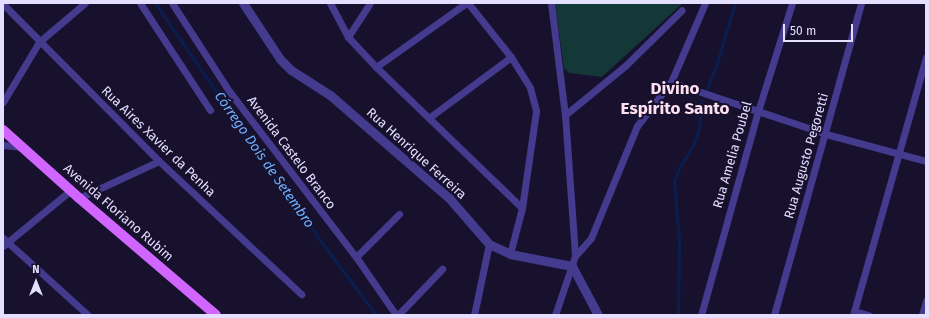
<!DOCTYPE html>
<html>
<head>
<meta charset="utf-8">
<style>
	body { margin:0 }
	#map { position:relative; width:929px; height:318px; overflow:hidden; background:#18112e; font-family:"Fira Sans",sans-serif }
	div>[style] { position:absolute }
	.green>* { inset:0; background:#143738 }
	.stream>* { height:3px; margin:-1.5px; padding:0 1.5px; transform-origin:1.5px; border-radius:1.5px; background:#091e4e }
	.minor>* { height:7px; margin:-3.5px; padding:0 3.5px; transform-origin:3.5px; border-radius:3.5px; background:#443a8e }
	.tertiary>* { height:9px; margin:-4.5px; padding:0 4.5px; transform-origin:4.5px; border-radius:4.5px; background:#443a8e }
	.primary>* { height:10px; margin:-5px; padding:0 5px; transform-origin:5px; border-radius:5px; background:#d065ff }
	span { translate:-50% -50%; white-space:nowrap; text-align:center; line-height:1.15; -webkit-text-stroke:4px #18112e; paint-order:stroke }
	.street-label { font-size:13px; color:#e4deff }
	.water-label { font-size:14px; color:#6cb0ff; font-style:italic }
	.district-label { font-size:17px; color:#ffe0f1; font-weight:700 }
	.frame { position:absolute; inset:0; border:4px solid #e4deff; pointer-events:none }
	.north { position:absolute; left:16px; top:262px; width:40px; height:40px; -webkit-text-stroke:3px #18112e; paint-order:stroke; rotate:0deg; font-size:11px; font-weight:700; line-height:16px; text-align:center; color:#e4deff }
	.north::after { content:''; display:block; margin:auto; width:14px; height:18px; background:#e4deff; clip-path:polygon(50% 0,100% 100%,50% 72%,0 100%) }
	.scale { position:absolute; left:783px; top:24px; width:70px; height:18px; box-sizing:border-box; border:2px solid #e4deff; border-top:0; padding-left:5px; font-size:12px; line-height:14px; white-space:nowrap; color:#e4deff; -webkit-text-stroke:3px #18112e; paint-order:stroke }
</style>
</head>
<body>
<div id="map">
	<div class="green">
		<div style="clip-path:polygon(555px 3px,683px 3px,602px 77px,569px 73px,564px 68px)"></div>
	</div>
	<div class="stream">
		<div style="left:155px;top:3px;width:145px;rotate:55.4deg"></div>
		<div style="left:237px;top:122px;width:43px;rotate:51.5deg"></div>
		<div style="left:264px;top:156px;width:29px;rotate:61deg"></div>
		<div style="left:278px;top:181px;width:43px;rotate:52.6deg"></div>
		<div style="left:304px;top:215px;width:28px;rotate:58deg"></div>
		<div style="left:319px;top:239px;width:95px;rotate:53.1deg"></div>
		<div style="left:707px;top:89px;width:28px;rotate:-69deg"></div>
		<div style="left:717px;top:63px;width:63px;rotate:-73.3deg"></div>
		<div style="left:678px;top:315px;width:76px;rotate:-89.2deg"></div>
		<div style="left:679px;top:239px;width:57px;rotate:-95deg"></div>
		<div style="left:674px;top:182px;width:15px;rotate:-70deg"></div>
		<div style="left:679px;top:168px;width:28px;rotate:-58deg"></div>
		<div style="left:694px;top:144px;width:17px;rotate:-73deg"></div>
		<div style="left:699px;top:128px;width:28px;rotate:-84deg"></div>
	</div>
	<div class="minor">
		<div style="left:140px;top:3px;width:128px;rotate:56.8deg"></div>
		<div style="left:172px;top:3px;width:105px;rotate:57.1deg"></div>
		<div style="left:229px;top:91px;width:209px;rotate:52.6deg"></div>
		<div style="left:356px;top:257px;width:70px;rotate:55.4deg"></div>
		<div style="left:330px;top:3px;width:38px;rotate:62deg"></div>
		<div style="left:348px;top:37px;width:41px;rotate:47deg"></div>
		<div style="left:376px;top:67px;width:203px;rotate:44deg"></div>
		<div style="left:468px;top:3px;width:69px;rotate:51.5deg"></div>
		<div style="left:511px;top:57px;width:36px;rotate:58deg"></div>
		<div style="left:530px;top:88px;width:24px;rotate:75deg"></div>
		<div style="left:536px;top:111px;width:98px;rotate:98.2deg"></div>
		<div style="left:522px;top:208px;width:48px;rotate:104.6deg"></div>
		<div style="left:551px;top:3px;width:113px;rotate:82.9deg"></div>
		<div style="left:565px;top:115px;width:141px;rotate:85.9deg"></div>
		<div style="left:575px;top:256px;width:62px;rotate:108.7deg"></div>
		<div style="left:3px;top:4px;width:221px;rotate:45.2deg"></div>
		<div style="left:159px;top:161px;width:195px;rotate:43.1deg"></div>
		<div style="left:348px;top:37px;width:40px;rotate:-57.1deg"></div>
		<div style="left:376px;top:67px;width:110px;rotate:-35.4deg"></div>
		<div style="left:671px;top:82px;width:163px;rotate:18.5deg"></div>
		<div style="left:826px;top:134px;width:104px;rotate:15.1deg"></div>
		<div style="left:3px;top:102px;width:70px;rotate:-59deg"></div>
		<div style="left:39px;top:42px;width:60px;rotate:-40.3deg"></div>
		<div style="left:565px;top:115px;width:79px;rotate:-39.3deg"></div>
		<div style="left:626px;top:65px;width:78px;rotate:-44.5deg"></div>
		<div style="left:430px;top:117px;width:101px;rotate:-36.5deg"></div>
		<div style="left:3px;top:145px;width:20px;rotate:6deg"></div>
		<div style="left:79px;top:198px;width:88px;rotate:-24.8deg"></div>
		<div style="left:3px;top:238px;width:115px;rotate:42.2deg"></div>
		<div style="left:3px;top:246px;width:88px;rotate:-39.5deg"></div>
		<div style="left:575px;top:256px;width:24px;rotate:-48deg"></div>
		<div style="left:591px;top:238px;width:121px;rotate:-67.7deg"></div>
		<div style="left:637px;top:126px;width:56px;rotate:-52.3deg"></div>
		<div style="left:671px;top:82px;width:86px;rotate:-66.7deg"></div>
		<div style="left:356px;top:257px;width:61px;rotate:-45deg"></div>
		<div style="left:854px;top:311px;width:15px;rotate:16deg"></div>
		<div style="left:398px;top:315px;width:64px;rotate:-46.3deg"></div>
		<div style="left:474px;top:315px;width:73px;rotate:-78.1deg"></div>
		<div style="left:701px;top:315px;width:212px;rotate:-74.4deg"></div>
		<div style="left:758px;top:111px;width:113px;rotate:-72.5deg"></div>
		<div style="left:774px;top:315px;width:324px;rotate:-74.4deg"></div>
		<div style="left:853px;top:315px;width:268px;rotate:-74.2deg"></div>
		<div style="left:922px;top:315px;width:15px;rotate:-74deg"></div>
	</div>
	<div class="tertiary">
		<div style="left:243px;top:3px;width:67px;rotate:56.5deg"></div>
		<div style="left:280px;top:59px;width:16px;rotate:45deg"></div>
		<div style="left:291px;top:70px;width:46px;rotate:32.7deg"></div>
		<div style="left:330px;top:95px;width:157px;rotate:40.9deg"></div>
		<div style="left:449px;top:198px;width:61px;rotate:49deg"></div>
		<div style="left:489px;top:244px;width:23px;rotate:25deg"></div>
		<div style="left:510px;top:254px;width:63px;rotate:11deg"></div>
		<div style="left:572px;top:266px;width:55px;rotate:62deg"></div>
	</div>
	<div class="primary">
		<div style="left:3px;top:130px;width:102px;rotate:41.8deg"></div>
		<div style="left:79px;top:198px;width:180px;rotate:40.5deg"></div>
	</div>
	<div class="street-label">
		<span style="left:158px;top:142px;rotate:44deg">Rua Aires Xavier da Penha</span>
		<span style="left:291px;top:153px;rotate:53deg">Avenida Castelo Branco</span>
		<span style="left:416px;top:154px;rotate:42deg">Rua Henrique Ferreira</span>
		<span style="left:733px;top:155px;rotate:-74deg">Rua Amelia Poubel</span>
		<span style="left:807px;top:156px;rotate:-74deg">Rua Augusto Pegoretti</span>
		<span style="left:118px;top:213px;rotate:41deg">Avenida Floriano Rubim</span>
	</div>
	<div class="water-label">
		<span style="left:264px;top:160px;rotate:55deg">Córrego Dois de Setembro</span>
	</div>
	<div class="district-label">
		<span style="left:675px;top:99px">Divino<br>Espírito Santo</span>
	</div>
	<div class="frame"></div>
	<div class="north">N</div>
	<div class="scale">50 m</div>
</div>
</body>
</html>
